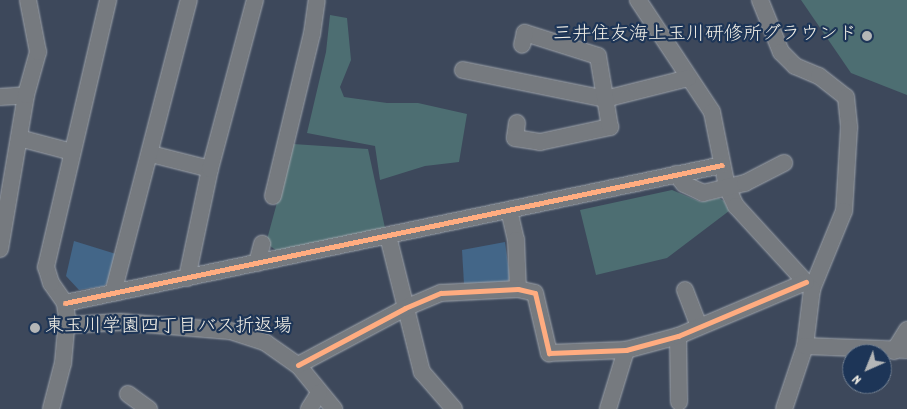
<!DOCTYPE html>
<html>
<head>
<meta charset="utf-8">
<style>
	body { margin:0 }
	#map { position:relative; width:907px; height:409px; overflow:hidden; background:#3d485b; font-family:Dekko,"Klee One",sans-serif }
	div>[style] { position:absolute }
	.green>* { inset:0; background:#4d6e72 }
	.water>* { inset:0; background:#436688 }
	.roads { filter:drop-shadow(0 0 1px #9fa4ab) drop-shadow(0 0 1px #9fa4ab) }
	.minor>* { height:16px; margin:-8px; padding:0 8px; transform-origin:8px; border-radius:8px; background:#767a7f }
	.cycleway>* { height:5px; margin:-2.5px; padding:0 2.5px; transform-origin:2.5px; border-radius:2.5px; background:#ffac80 }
	.dots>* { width:14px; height:14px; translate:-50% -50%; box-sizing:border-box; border:2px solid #1d3557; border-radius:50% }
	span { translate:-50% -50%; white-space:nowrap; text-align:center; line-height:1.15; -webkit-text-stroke:4.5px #1d3557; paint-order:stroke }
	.poi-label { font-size:19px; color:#f4f1e8 }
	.right { translate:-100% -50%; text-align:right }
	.left { translate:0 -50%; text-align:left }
	.north { position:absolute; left:842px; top:344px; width:50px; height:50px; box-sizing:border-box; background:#1d3557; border:1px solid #738091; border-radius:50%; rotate:224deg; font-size:14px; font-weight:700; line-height:20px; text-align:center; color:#f4f1e8 }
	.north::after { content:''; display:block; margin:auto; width:18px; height:22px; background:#b4b6b7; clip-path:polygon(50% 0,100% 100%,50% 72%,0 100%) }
</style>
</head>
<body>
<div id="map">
	<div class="green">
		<div style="clip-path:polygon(801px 0,907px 0,907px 95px,851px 73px)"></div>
		<div style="clip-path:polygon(330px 15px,347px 18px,351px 60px,340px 87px,344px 97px,387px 103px,418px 103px,467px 114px,459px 162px,425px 166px,380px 180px,375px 146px,307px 133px,326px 52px)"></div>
		<div style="clip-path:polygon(293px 144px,368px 149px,385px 228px,277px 251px,266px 243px)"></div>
		<div style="clip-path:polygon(672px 190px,701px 202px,719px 198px,724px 201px,729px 211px,667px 258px,596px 275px,580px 210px)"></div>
	</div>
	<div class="water">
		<div style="clip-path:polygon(74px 241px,116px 254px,110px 280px,104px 286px,79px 290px,66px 276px)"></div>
		<div style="clip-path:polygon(505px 242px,510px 278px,507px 283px,464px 284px,462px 250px)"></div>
	</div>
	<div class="roads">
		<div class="minor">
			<div style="left:638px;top:0;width:134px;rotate:56.5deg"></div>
			<div style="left:712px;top:112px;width:76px;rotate:78.7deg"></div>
			<div style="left:727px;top:187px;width:21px;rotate:65deg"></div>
			<div style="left:736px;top:206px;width:113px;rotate:47.5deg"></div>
			<div style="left:760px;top:0;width:56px;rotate:68deg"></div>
			<div style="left:781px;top:52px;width:20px;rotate:45deg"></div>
			<div style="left:795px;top:66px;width:26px;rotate:23deg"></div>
			<div style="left:819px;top:76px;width:34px;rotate:38deg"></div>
			<div style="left:846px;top:97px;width:31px;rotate:84deg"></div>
			<div style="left:849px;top:128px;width:83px;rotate:93.4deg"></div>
			<div style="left:844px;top:211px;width:84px;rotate:112.3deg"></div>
			<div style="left:812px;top:289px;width:57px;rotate:97deg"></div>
			<div style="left:805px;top:346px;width:66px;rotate:108.4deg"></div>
			<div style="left:463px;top:70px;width:145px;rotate:11.5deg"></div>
			<div style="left:605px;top:99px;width:86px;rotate:-14.2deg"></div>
			<div style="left:0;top:97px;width:26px;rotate:-4deg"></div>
			<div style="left:517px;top:123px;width:15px;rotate:98deg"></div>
			<div style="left:515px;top:138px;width:25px;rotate:9deg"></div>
			<div style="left:540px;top:142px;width:72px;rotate:-12.1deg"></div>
			<div style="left:610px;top:127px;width:72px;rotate:-99.6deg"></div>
			<div style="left:598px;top:56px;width:77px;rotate:-162.5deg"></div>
			<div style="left:525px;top:33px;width:12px;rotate:104deg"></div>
			<div style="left:19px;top:138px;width:55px;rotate:14.8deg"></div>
			<div style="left:151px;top:154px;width:61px;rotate:14.3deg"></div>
			<div style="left:676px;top:174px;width:13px;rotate:51deg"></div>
			<div style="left:684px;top:184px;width:21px;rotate:25deg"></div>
			<div style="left:703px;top:193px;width:43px;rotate:-13.4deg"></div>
			<div style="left:745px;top:183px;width:44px;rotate:-27.1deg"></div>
			<div style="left:273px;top:196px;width:167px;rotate:-76.5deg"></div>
			<div style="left:312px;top:34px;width:34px;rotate:-82deg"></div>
			<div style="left:509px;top:210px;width:31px;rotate:77deg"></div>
			<div style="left:516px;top:240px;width:49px;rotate:87.7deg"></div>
			<div style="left:388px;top:236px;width:140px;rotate:76deg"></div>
			<div style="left:422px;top:372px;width:49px;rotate:49.1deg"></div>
			<div style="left:0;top:249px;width:156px;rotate:-80.4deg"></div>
			<div style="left:26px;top:95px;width:45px;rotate:-74.4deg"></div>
			<div style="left:38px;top:52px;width:53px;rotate:-100.9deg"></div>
			<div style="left:257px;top:263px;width:20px;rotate:-75deg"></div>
			<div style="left:187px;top:278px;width:111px;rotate:-78.1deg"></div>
			<div style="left:210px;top:169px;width:175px;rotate:-75.1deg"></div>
			<div style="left:685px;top:290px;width:39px;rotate:69deg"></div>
			<div style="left:113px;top:293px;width:303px;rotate:-75.5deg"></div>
			<div style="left:65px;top:303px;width:671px;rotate:-11.86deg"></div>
			<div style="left:67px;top:325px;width:54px;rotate:-3.2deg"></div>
			<div style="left:121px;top:322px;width:109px;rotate:4.7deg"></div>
			<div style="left:230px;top:331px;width:38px;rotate:18deg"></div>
			<div style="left:266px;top:343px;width:39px;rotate:35deg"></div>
			<div style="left:298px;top:365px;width:57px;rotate:50.7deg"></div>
			<div style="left:678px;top:336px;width:66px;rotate:89.1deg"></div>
			<div style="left:805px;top:346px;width:102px;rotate:2.2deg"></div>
			<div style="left:894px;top:351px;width:25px;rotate:-58deg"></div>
			<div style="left:298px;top:365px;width:121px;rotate:-28deg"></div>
			<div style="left:405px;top:308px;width:39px;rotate:-23deg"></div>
			<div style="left:441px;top:293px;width:77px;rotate:-3deg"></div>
			<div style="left:518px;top:289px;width:17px;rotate:13deg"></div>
			<div style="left:535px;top:293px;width:62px;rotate:76.9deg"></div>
			<div style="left:549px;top:353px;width:77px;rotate:-2.2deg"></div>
			<div style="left:626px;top:350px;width:54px;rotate:-15.1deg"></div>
			<div style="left:678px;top:336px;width:139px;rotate:-22.9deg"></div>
			<div style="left:128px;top:394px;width:26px;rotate:36deg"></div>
			<div style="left:51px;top:409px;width:48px;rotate:-75.4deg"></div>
			<div style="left:63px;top:363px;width:45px;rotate:-84.9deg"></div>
			<div style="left:67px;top:318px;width:15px;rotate:-98deg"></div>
			<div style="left:65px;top:303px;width:24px;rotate:-125deg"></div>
			<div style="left:51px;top:283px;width:17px;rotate:-107deg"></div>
			<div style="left:46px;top:267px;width:274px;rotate:-76.9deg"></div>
			<div style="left:309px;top:409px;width:19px;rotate:-58deg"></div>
			<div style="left:608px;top:409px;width:62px;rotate:-73deg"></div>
		</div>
	</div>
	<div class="cycleway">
		<div style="left:65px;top:303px;width:671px;rotate:-11.86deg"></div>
		<div style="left:298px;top:365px;width:121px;rotate:-28deg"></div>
		<div style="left:405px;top:308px;width:39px;rotate:-23deg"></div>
		<div style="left:441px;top:293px;width:77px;rotate:-3deg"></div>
		<div style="left:518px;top:289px;width:17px;rotate:13deg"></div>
		<div style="left:535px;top:293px;width:62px;rotate:76.9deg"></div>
		<div style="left:549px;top:353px;width:77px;rotate:-2.2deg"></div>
		<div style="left:626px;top:350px;width:54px;rotate:-15.1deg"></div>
		<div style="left:678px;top:336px;width:139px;rotate:-22.9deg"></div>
	</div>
	<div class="dots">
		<div style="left:867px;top:36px;background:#b4b6b7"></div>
		<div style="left:35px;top:328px;background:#b4b6b7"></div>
	</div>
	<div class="poi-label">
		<span class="right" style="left:857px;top:36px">三井住友海上玉川研修所グラウンド</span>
		<span class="left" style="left:45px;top:328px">東玉川学園四丁目バス折返場</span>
	</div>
	<div class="north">N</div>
</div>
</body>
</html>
